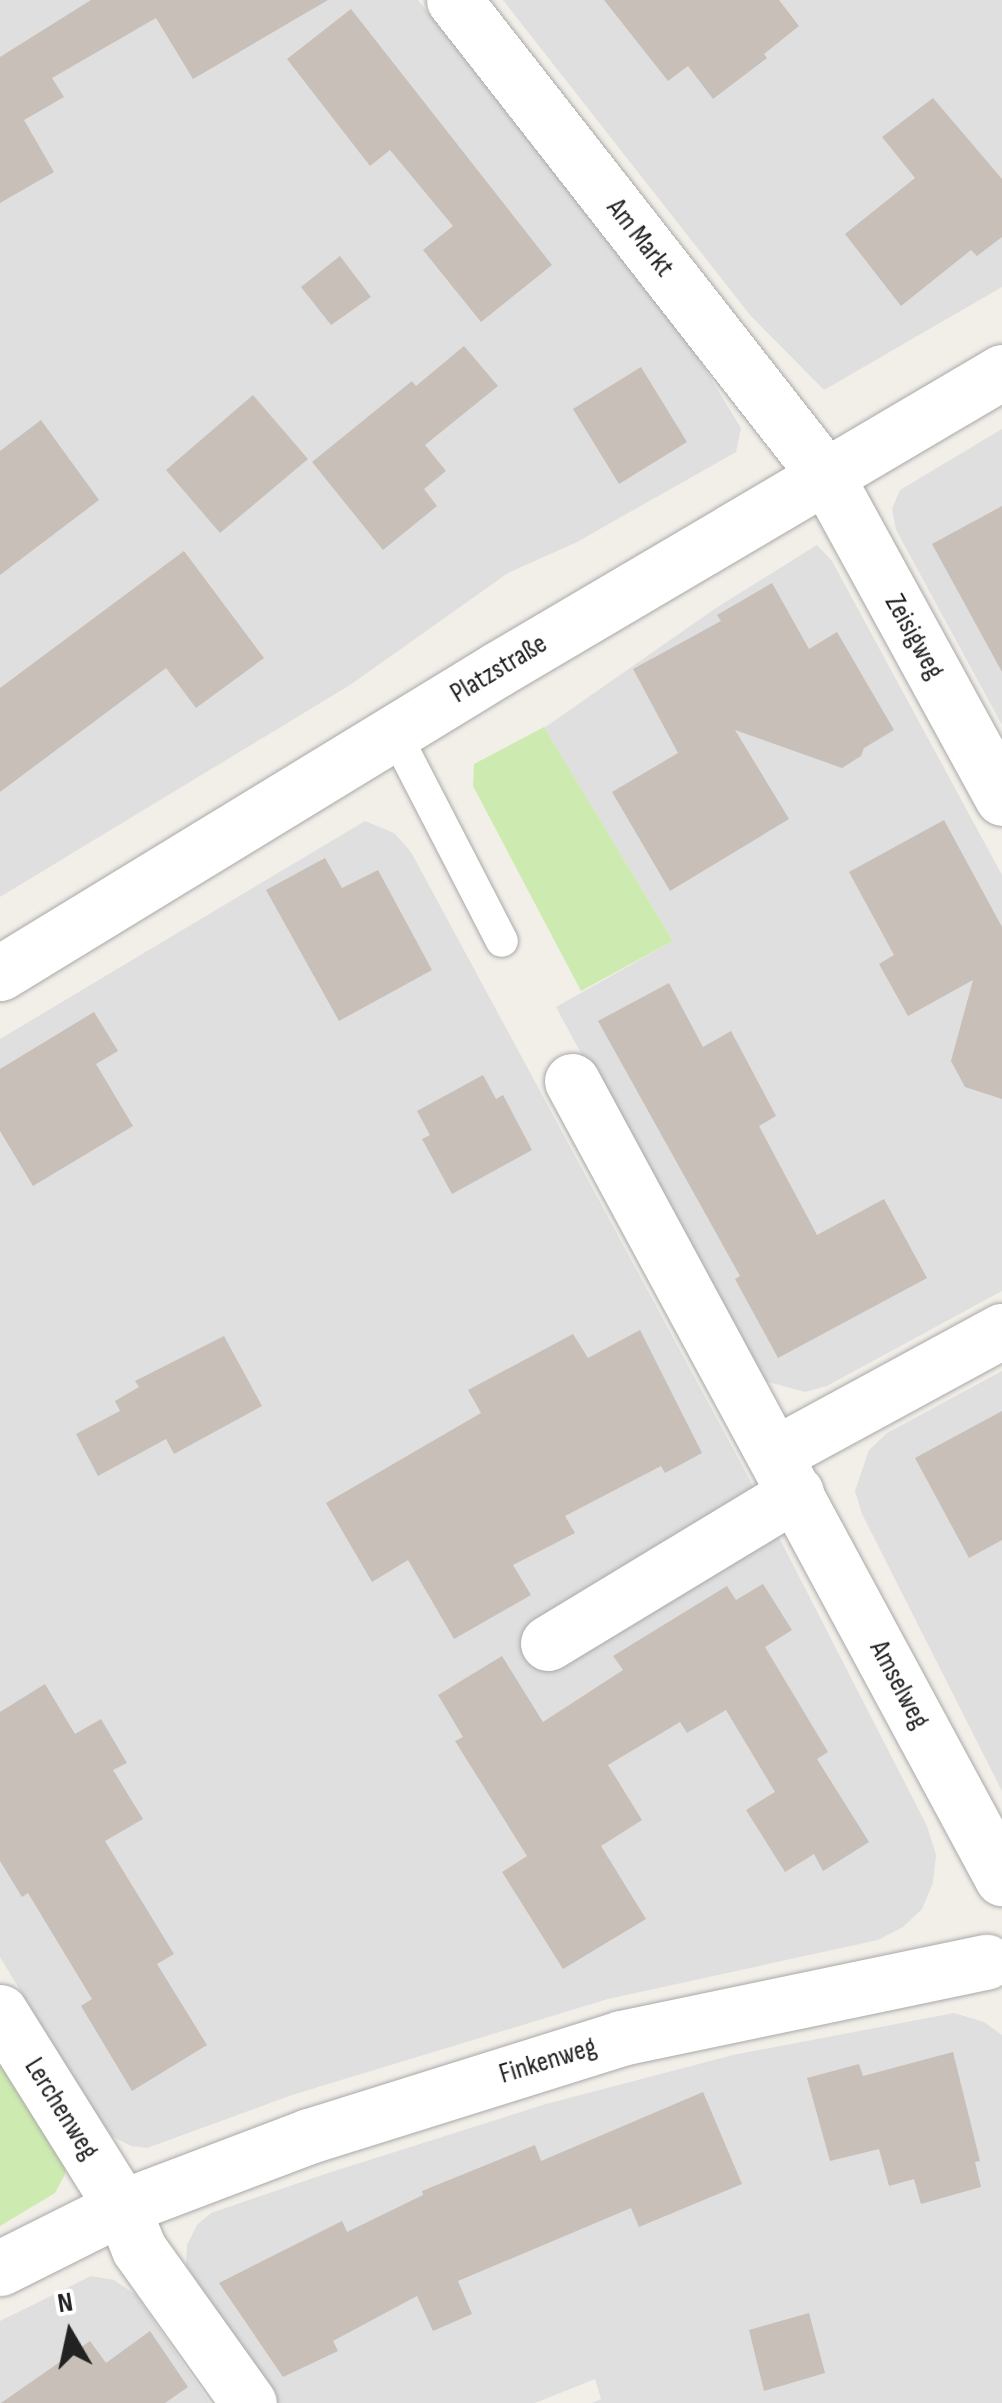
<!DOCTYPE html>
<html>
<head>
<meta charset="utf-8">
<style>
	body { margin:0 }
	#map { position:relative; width:1002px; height:2403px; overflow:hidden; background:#f2efe9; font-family:"Sofia Sans Condensed",sans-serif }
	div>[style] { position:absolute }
	.residential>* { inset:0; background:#e0dfdf }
	.grass>* { inset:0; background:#cdebb0 }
	.building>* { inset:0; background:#c7bfb8 }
	.roads { filter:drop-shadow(0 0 2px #a9a9a9) drop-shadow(0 0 2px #a9a9a9) }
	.service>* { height:32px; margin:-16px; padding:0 16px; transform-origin:16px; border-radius:16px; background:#fff }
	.minor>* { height:55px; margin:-27.5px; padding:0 27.5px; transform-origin:27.5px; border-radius:27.5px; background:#fff }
	.tertiary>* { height:55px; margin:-27.5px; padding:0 27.5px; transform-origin:27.5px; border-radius:27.5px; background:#fff }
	span { translate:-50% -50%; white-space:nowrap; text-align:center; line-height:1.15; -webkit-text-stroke:9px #fff; paint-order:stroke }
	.street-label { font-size:28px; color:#222 }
	.north { position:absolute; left:20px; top:2283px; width:100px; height:100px; -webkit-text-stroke:8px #fff; paint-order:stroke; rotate:351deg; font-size:28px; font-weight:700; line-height:40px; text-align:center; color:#222 }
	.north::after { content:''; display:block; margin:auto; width:35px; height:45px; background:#222; clip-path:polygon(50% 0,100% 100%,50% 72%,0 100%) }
</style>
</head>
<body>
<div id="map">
	<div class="residential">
		<div style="clip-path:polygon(0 0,418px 0,692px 348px,741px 428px,736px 452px,577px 542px,508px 573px,350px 685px,0 897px)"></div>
		<div style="clip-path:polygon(503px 0,1002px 0,1002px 287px,824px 390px,750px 315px)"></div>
		<div style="clip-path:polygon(1002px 429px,1002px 725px,896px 530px,892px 509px,900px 490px)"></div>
		<div style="clip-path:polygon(817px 545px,832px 561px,1002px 875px,1002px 1291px,827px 1386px,805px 1392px,761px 1380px,747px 1361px,556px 1007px,673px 941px,544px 728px,716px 608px)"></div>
		<div style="clip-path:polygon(365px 821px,394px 833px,411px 852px,744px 1469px,927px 1826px,936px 1855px,933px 1883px,922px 1909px,903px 1927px,878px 1940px,608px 1999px,292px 2095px,147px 2148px,131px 2146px,113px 2137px,97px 2117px,0 1957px,0 1039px)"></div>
		<div style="clip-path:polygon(1002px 1371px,1002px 1791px,862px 1514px,855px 1491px,869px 1450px,887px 1433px)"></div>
		<div style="clip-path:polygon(954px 2013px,984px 2022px,1002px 2035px,1002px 2403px,592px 2403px,601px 2399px,595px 2379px,535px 2403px,276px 2403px,186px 2265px,187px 2245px,197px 2225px,211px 2213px,325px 2174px,546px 2104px,733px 2055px)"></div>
		<div style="clip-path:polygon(91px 2276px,114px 2280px,136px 2295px,210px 2403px,0 2403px,0 2321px)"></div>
	</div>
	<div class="grass">
		<div style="clip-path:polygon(544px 727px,673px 941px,581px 991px,473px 786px,474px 764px)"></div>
		<div style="clip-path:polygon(0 2038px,66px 2156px,65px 2174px,55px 2193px,0 2226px)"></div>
	</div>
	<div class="building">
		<div style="clip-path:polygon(91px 0,328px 0,193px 79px,156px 18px,52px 78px,64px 97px,24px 120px,54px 172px,0 203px,0 57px)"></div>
		<div style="clip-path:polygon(604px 0,779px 0,799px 26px,764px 54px,767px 58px,713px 99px,688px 66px,668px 81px)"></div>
		<div style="clip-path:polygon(351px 9px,552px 265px,481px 322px,423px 250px,453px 226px,390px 150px,370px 166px,287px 59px)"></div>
		<div style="clip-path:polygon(933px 98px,1002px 179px,1002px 237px,977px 256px,971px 250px,901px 306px,845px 234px,915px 178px,882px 137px)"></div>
		<div style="clip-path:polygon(340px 256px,371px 297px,331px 325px,301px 287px)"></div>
		<div style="clip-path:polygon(464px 346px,498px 386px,425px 445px,446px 471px,424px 489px,437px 506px,383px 550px,312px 462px,412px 381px,416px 386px)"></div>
		<div style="clip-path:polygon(641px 367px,687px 442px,619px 484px,573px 409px)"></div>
		<div style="clip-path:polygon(253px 395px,308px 459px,220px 533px,166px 470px)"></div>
		<div style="clip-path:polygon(41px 420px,99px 500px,0 575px,0 451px)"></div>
		<div style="clip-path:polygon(1002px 506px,1002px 672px,932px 544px)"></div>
		<div style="clip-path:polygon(184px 551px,264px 658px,196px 708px,166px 668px,0 792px,0 688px)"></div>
		<div style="clip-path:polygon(772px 583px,809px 649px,837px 632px,894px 730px,864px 748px,861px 756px,842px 768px,735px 730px,789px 819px,670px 891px,612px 792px,678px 753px,633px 669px,721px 621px,717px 615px)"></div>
		<div style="clip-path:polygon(944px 820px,1002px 927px,1002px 1099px,965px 1087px,951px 1061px,973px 980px,908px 1016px,879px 964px,894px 955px,849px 872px)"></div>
		<div style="clip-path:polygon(325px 858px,342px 888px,378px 870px,432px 970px,339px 1021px,266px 890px)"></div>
		<div style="clip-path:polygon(669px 983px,703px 1047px,731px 1031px,776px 1116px,759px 1126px,817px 1235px,884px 1199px,927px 1278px,778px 1358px,735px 1279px,740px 1276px,598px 1021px)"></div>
		<div style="clip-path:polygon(94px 1012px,118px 1051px,96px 1064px,133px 1126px,33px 1186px,0 1131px,0 1069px)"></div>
		<div style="clip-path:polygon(483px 1075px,496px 1099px,503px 1095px,532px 1150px,452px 1194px,422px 1139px,430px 1135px,417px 1111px)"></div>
		<div style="clip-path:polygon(640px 1330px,702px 1453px,665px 1473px,661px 1466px,565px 1516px,575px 1533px,513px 1565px,531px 1595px,454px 1639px,408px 1560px,372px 1582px,326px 1503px,481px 1413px,468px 1390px,573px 1334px,588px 1358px)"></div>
		<div style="clip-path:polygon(224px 1336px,262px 1406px,174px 1454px,166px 1439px,98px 1476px,76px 1434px,120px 1411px,115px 1401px,139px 1387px,135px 1381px)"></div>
		<div style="clip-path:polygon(1002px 1411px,1002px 1540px,969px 1558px,915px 1458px)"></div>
		<div style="clip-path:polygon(763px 1584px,792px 1630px,765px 1647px,828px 1752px,817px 1759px,869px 1842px,823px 1871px,814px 1854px,785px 1872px,746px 1810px,775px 1792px,726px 1710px,687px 1733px,680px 1722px,608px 1765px,642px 1820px,601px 1846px,646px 1919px,563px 1969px,502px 1872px,527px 1856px,455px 1741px,463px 1737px,438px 1695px,502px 1656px,543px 1722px,623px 1670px,613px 1656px,727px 1586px,736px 1600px)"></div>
		<div style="clip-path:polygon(45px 1684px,75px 1734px,101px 1719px,127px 1763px,113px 1770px,143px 1819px,105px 1841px,174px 1954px,157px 1964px,207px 2045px,132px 2091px,81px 2006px,92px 1999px,28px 1893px,22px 1897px,0 1861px,0 1712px)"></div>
		<div style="clip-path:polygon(953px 2052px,980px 2161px,975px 2162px,981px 2187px,921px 2204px,914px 2179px,889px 2186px,879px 2149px,830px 2161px,807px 2078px,859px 2064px,863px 2076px)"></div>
		<div style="clip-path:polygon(703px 2092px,742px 2184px,639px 2227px,631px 2208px,458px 2281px,472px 2314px,433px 2331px,417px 2296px,333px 2341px,338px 2351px,283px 2377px,219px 2283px,342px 2221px,347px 2232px,423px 2195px,422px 2191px,535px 2145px,541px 2161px)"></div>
		<div style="clip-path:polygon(809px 2313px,825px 2373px,764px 2391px,749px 2330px)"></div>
		<div style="clip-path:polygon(150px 2331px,188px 2387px,165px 2403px,1px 2403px,90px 2341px,106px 2363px)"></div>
	</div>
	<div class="roads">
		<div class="service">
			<div style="left:394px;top:732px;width:235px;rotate:62.7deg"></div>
		</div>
		<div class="minor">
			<div style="left:454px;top:0;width:604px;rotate:51.99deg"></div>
			<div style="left:826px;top:476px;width:367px;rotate:61.3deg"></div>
			<div style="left:572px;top:1081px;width:906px;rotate:61.65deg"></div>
			<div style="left:775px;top:1454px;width:258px;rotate:-28.5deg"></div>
			<div style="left:548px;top:1643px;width:290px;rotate:-31.2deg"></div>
			<div style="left:0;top:2012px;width:230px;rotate:58deg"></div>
			<div style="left:122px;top:2207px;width:45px;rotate:68deg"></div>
			<div style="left:139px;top:2249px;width:189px;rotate:54.5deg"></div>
			<div style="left:0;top:2268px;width:136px;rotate:-26.6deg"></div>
			<div style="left:122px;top:2207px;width:200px;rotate:-20.8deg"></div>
			<div style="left:309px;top:2136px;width:327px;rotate:-17.4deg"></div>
			<div style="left:621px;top:2038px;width:373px;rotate:-11.8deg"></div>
		</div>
		<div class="tertiary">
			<div style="left:0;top:973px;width:583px;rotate:-31.4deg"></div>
			<div style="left:498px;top:669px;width:585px;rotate:-30.51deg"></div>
		</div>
	</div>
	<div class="street-label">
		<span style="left:640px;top:238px;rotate:52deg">Am Markt</span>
		<span style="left:914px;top:637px;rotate:61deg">Zeisigweg</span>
		<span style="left:499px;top:669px;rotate:-31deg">Platzstraße</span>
		<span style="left:899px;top:1685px;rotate:62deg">Amselweg</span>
		<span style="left:548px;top:2061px;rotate:-17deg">Finkenweg</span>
		<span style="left:61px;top:2109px;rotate:58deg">Lerchenweg</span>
	</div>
	<div class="north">N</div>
</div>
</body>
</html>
